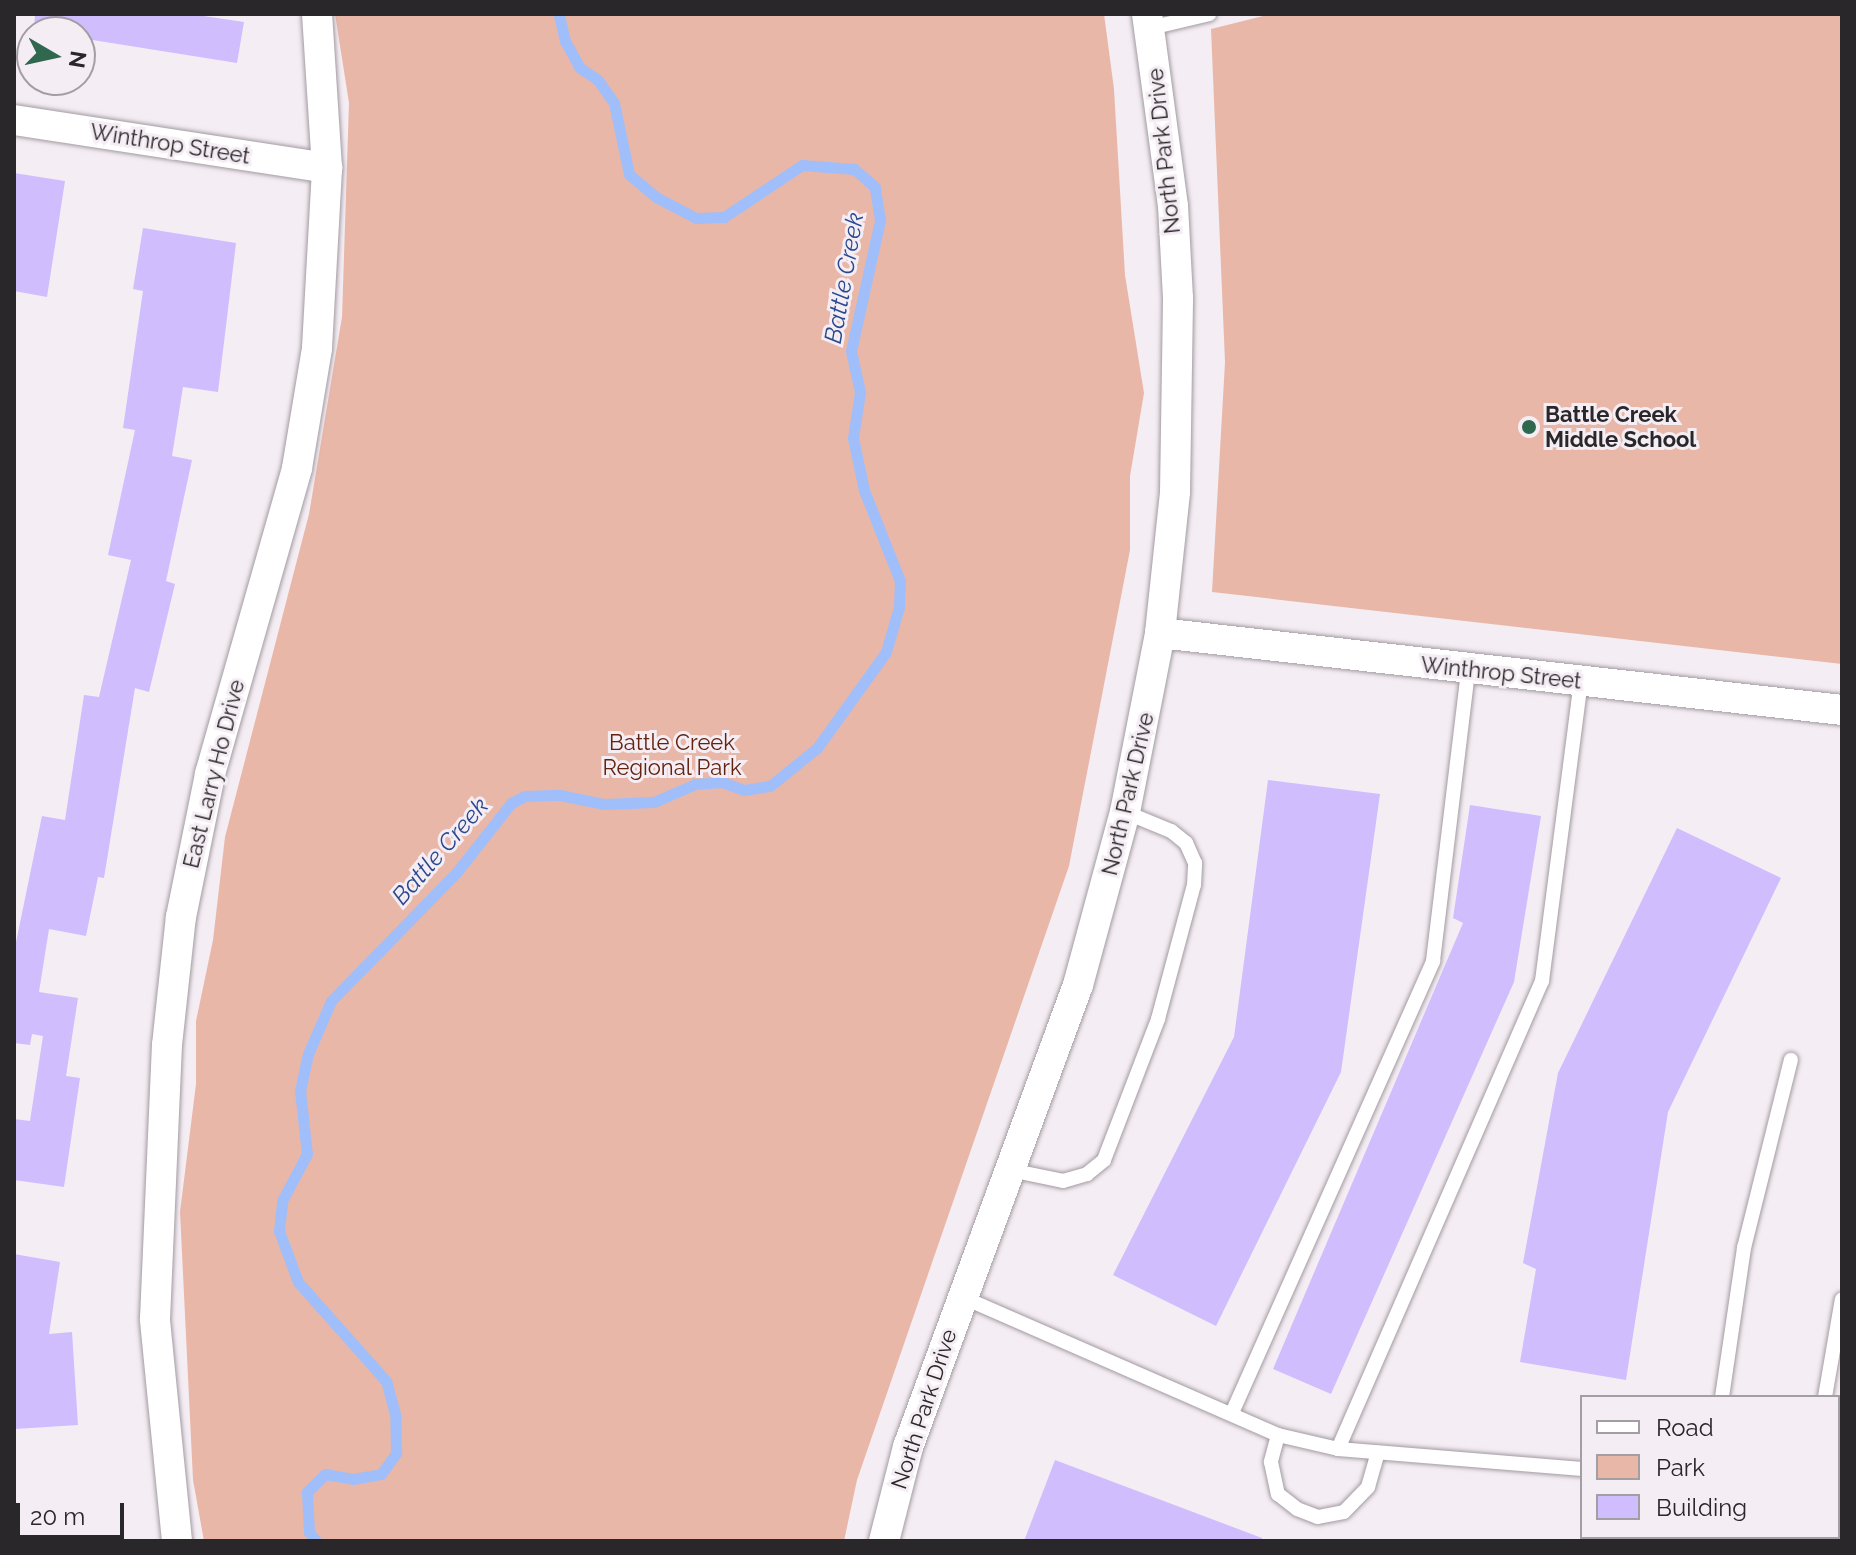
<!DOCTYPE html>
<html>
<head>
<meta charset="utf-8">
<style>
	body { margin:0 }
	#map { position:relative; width:1856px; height:1555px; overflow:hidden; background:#f5edf4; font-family:Raleway,sans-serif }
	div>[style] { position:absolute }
	.green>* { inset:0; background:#e9b7a8 }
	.stream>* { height:11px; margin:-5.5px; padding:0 5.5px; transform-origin:5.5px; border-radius:5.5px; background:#a0befa }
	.building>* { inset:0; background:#cfbdfe }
	.roads { filter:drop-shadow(0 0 2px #a29ba1) drop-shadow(0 0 2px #a29ba1) }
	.service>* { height:14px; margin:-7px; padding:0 7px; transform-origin:7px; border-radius:7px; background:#fff }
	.minor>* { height:30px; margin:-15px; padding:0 15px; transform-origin:15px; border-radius:15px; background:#fff }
	.dots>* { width:22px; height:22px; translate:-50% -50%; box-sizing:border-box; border:4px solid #f5edf4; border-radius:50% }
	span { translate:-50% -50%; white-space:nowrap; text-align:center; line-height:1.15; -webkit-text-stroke:6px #f5edf4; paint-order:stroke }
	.street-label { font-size:22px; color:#292729 }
	.poi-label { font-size:22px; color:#292729; font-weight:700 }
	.left { translate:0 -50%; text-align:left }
	.park-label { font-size:22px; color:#62230f }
	.water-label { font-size:24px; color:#29498f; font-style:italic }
	.frame { position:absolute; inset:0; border:16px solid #292729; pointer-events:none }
	.legend { position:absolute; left:1580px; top:1395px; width:260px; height:144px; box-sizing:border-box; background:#f5edf4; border:2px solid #a39ea3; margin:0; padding:10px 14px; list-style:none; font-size:24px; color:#292729 }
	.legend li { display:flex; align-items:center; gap:16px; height:40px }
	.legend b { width:40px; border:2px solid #a39ea3 }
	.north { position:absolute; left:16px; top:16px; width:80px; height:80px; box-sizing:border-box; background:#f5edf4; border:2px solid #a39ea3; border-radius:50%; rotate:99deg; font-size:22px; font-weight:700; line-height:32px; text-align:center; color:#292729 }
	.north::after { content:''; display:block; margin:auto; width:28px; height:36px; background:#2f674f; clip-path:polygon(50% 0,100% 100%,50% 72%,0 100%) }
	.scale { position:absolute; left:16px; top:1503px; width:108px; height:36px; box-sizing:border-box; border:4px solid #292729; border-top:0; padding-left:10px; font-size:24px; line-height:28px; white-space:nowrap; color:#292729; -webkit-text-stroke:6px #f5edf4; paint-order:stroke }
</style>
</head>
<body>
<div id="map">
	<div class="green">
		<div style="clip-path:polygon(335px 14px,1104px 14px,1114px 89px,1125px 275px,1144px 393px,1130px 476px,1130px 550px,1069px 866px,857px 1480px,844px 1541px,204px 1541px,193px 1480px,180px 1212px,196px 1084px,196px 1021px,213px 940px,225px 837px,309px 514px,342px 317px,349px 103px)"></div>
		<div style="clip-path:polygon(1271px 14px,1842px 14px,1842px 664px,1212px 592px,1225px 362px,1211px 29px)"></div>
	</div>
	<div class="stream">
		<div style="left:316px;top:1541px;width:11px;rotate:-128deg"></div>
		<div style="left:309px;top:1532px;width:40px;rotate:-92.9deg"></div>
		<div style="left:307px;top:1492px;width:25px;rotate:-45deg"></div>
		<div style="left:325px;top:1474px;width:28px;rotate:10deg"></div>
		<div style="left:353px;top:1479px;width:28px;rotate:-10deg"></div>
		<div style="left:381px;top:1474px;width:26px;rotate:-54deg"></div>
		<div style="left:396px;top:1453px;width:39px;rotate:-91deg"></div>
		<div style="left:395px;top:1414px;width:34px;rotate:-105deg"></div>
		<div style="left:386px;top:1381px;width:132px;rotate:-131.6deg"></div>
		<div style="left:298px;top:1282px;width:54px;rotate:-110.4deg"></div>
		<div style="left:279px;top:1231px;width:30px;rotate:-84deg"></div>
		<div style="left:282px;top:1201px;width:53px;rotate:-62deg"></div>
		<div style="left:307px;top:1154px;width:63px;rotate:-96.3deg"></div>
		<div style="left:300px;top:1091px;width:38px;rotate:-78deg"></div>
		<div style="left:308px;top:1054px;width:58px;rotate:-66.5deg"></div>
		<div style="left:331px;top:1001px;width:179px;rotate:-45.7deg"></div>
		<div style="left:456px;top:873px;width:89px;rotate:-51.8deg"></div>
		<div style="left:511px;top:803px;width:16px;rotate:-27deg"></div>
		<div style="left:525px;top:796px;width:35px;rotate:-2deg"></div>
		<div style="left:560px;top:795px;width:45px;rotate:11.6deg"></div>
		<div style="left:604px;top:804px;width:50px;rotate:-2.3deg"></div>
		<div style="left:654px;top:802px;width:45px;rotate:-23.7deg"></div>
		<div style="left:695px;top:784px;width:27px;rotate:-4deg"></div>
		<div style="left:722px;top:782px;width:23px;rotate:20deg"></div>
		<div style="left:744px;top:790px;width:26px;rotate:-9deg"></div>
		<div style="left:770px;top:786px;width:60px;rotate:-39deg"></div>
		<div style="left:817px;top:748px;width:118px;rotate:-54.3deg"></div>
		<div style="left:886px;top:652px;width:47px;rotate:-73.9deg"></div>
		<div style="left:899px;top:607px;width:26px;rotate:-88deg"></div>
		<div style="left:900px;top:581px;width:98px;rotate:-111.6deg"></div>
		<div style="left:864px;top:490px;width:53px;rotate:-101.9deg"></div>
		<div style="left:853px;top:438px;width:47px;rotate:-81.3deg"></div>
		<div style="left:860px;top:392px;width:42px;rotate:-102.4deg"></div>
		<div style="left:851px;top:351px;width:134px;rotate:-77.5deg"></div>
		<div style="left:880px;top:220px;width:33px;rotate:-99deg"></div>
		<div style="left:875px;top:187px;width:28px;rotate:-139deg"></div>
		<div style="left:854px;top:169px;width:52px;rotate:-175.6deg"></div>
		<div style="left:802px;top:165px;width:94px;rotate:146.3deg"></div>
		<div style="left:724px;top:217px;width:28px;rotate:178deg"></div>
		<div style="left:696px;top:218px;width:45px;rotate:-152.3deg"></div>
		<div style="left:656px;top:197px;width:35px;rotate:-140deg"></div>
		<div style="left:629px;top:174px;width:73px;rotate:-101.9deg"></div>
		<div style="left:614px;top:103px;width:28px;rotate:-125deg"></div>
		<div style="left:598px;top:80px;width:22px;rotate:-146deg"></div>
		<div style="left:580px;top:68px;width:31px;rotate:-119deg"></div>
		<div style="left:565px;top:41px;width:28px;rotate:-103deg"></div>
	</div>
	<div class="building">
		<div style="clip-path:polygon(35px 14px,190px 14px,244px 22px,237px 63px,80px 38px,80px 32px,34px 30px)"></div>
		<div style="clip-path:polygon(14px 173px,65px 181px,47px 297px,14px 291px)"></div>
		<div style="clip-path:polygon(143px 228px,236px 243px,218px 392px,183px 387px,172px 456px,192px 460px,166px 581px,175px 584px,149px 692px,135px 688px,104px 878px,98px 877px,86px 936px,49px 929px,39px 992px,78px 998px,66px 1076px,80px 1078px,64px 1187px,14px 1180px,14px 1119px,30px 1121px,43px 1036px,32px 1034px,30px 1045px,14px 1043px,14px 952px,42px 816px,65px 820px,84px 695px,99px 697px,131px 560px,108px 555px,135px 430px,123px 428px,143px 291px,133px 289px)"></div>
		<div style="clip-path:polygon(1268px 780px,1380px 794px,1341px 1072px,1216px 1326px,1113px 1275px,1234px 1037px)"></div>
		<div style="clip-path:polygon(1470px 805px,1541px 816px,1514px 982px,1331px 1394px,1273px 1369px,1463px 923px,1453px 918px)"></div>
		<div style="clip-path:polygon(1677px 828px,1781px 878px,1668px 1112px,1626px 1380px,1520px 1362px,1536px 1269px,1523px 1263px,1558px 1073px)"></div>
		<div style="clip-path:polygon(14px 1254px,60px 1262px,49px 1334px,72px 1332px,78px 1425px,15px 1429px)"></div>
		<div style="clip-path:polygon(1055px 1460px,1262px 1538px,1261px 1541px,1024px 1541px)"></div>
	</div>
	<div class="roads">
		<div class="service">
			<div style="left:1150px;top:28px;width:61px;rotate:-13.3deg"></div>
			<div style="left:1010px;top:1170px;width:54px;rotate:11.7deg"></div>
			<div style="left:1063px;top:1181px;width:25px;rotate:-16deg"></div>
			<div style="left:1087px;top:1174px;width:22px;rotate:-39deg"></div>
			<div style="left:1104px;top:1160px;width:151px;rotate:-69deg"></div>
			<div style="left:1158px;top:1019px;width:139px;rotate:-75deg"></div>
			<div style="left:1194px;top:885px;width:22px;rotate:-87deg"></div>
			<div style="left:1195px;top:863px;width:22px;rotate:-114deg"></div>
			<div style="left:1186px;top:843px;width:19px;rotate:-141deg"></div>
			<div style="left:1171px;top:831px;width:50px;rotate:-157.6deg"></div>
			<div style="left:962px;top:1297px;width:345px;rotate:23.6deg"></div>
			<div style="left:1278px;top:1435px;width:62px;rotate:13.1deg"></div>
			<div style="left:1338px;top:1449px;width:245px;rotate:4.7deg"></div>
			<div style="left:1722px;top:1397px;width:151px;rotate:-81.6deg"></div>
			<div style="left:1744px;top:1248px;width:194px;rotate:-76deg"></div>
			<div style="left:1825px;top:1397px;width:99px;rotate:-80.2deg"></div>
			<div style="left:1232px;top:1413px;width:495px;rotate:-66deg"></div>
			<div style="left:1433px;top:961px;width:293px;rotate:-83.1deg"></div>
			<div style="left:1278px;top:1435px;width:28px;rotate:105deg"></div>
			<div style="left:1271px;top:1462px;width:33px;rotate:78deg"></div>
			<div style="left:1278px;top:1494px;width:24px;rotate:38deg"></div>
			<div style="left:1297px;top:1509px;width:22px;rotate:21deg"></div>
			<div style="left:1318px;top:1517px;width:26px;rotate:-11deg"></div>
			<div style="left:1344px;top:1512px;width:35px;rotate:-46deg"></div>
			<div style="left:1368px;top:1487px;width:36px;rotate:-74deg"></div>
			<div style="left:1338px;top:1449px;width:511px;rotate:-66.45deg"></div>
			<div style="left:1542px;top:981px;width:302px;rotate:-82.6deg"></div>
			<div style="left:1838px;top:1496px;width:4px"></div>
			<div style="left:1827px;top:1537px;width:4px;rotate:76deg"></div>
			<div style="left:1633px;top:1541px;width:4px;rotate:-90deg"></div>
		</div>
		<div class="minor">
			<div style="left:14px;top:120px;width:317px;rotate:8.7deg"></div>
			<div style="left:1160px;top:633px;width:686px;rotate:6.44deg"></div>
			<div style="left:177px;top:1541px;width:223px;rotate:-95.7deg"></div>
			<div style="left:155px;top:1319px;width:274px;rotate:-87.5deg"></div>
			<div style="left:167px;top:1045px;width:129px;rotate:-83.8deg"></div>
			<div style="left:181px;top:917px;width:146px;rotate:-78.5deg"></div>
			<div style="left:210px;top:774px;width:318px;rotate:-74.1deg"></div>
			<div style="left:297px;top:468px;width:122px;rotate:-80.5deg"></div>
			<div style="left:317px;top:348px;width:180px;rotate:-86.8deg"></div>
			<div style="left:327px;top:168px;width:154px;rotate:-93.7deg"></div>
			<div style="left:884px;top:1541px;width:97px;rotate:-75.7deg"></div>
			<div style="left:908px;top:1447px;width:492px;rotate:-69.8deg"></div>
			<div style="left:1078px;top:985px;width:179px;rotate:-74.8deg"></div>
			<div style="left:1125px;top:812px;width:182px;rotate:-78.9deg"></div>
			<div style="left:1160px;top:633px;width:142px;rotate:-83.9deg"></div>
			<div style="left:1175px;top:492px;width:194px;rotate:-89.1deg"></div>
			<div style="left:1178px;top:298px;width:92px;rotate:-93.1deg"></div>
			<div style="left:1173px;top:206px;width:194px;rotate:-97.7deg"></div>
		</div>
	</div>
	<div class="dots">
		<div style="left:1529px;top:427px;background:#2f674f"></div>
	</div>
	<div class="street-label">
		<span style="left:170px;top:144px;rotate:9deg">Winthrop Street</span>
		<span style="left:1164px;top:151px;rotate:-96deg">North Park Drive</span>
		<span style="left:1501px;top:673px;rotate:6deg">Winthrop Street</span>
		<span style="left:214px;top:774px;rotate:-76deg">East Larry Ho Drive</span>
		<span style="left:1128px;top:794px;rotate:-77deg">North Park Drive</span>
		<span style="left:924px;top:1409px;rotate:-72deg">North Park Drive</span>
	</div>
	<div class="poi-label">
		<span class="left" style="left:1545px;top:427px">Battle Creek<br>Middle School</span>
	</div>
	<div class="park-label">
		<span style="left:672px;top:755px">Battle Creek<br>Regional Park</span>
	</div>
	<div class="water-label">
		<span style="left:844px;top:278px;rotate:-80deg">Battle Creek</span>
		<span style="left:440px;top:851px;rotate:-49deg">Battle Creek</span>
	</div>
	<div class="frame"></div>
	<ul class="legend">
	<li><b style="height:10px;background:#fff"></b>Road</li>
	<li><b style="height:22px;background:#e9b7a8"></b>Park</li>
	<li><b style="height:22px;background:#cfbdfe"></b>Building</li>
	</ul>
	<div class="north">N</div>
	<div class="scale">20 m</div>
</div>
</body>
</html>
